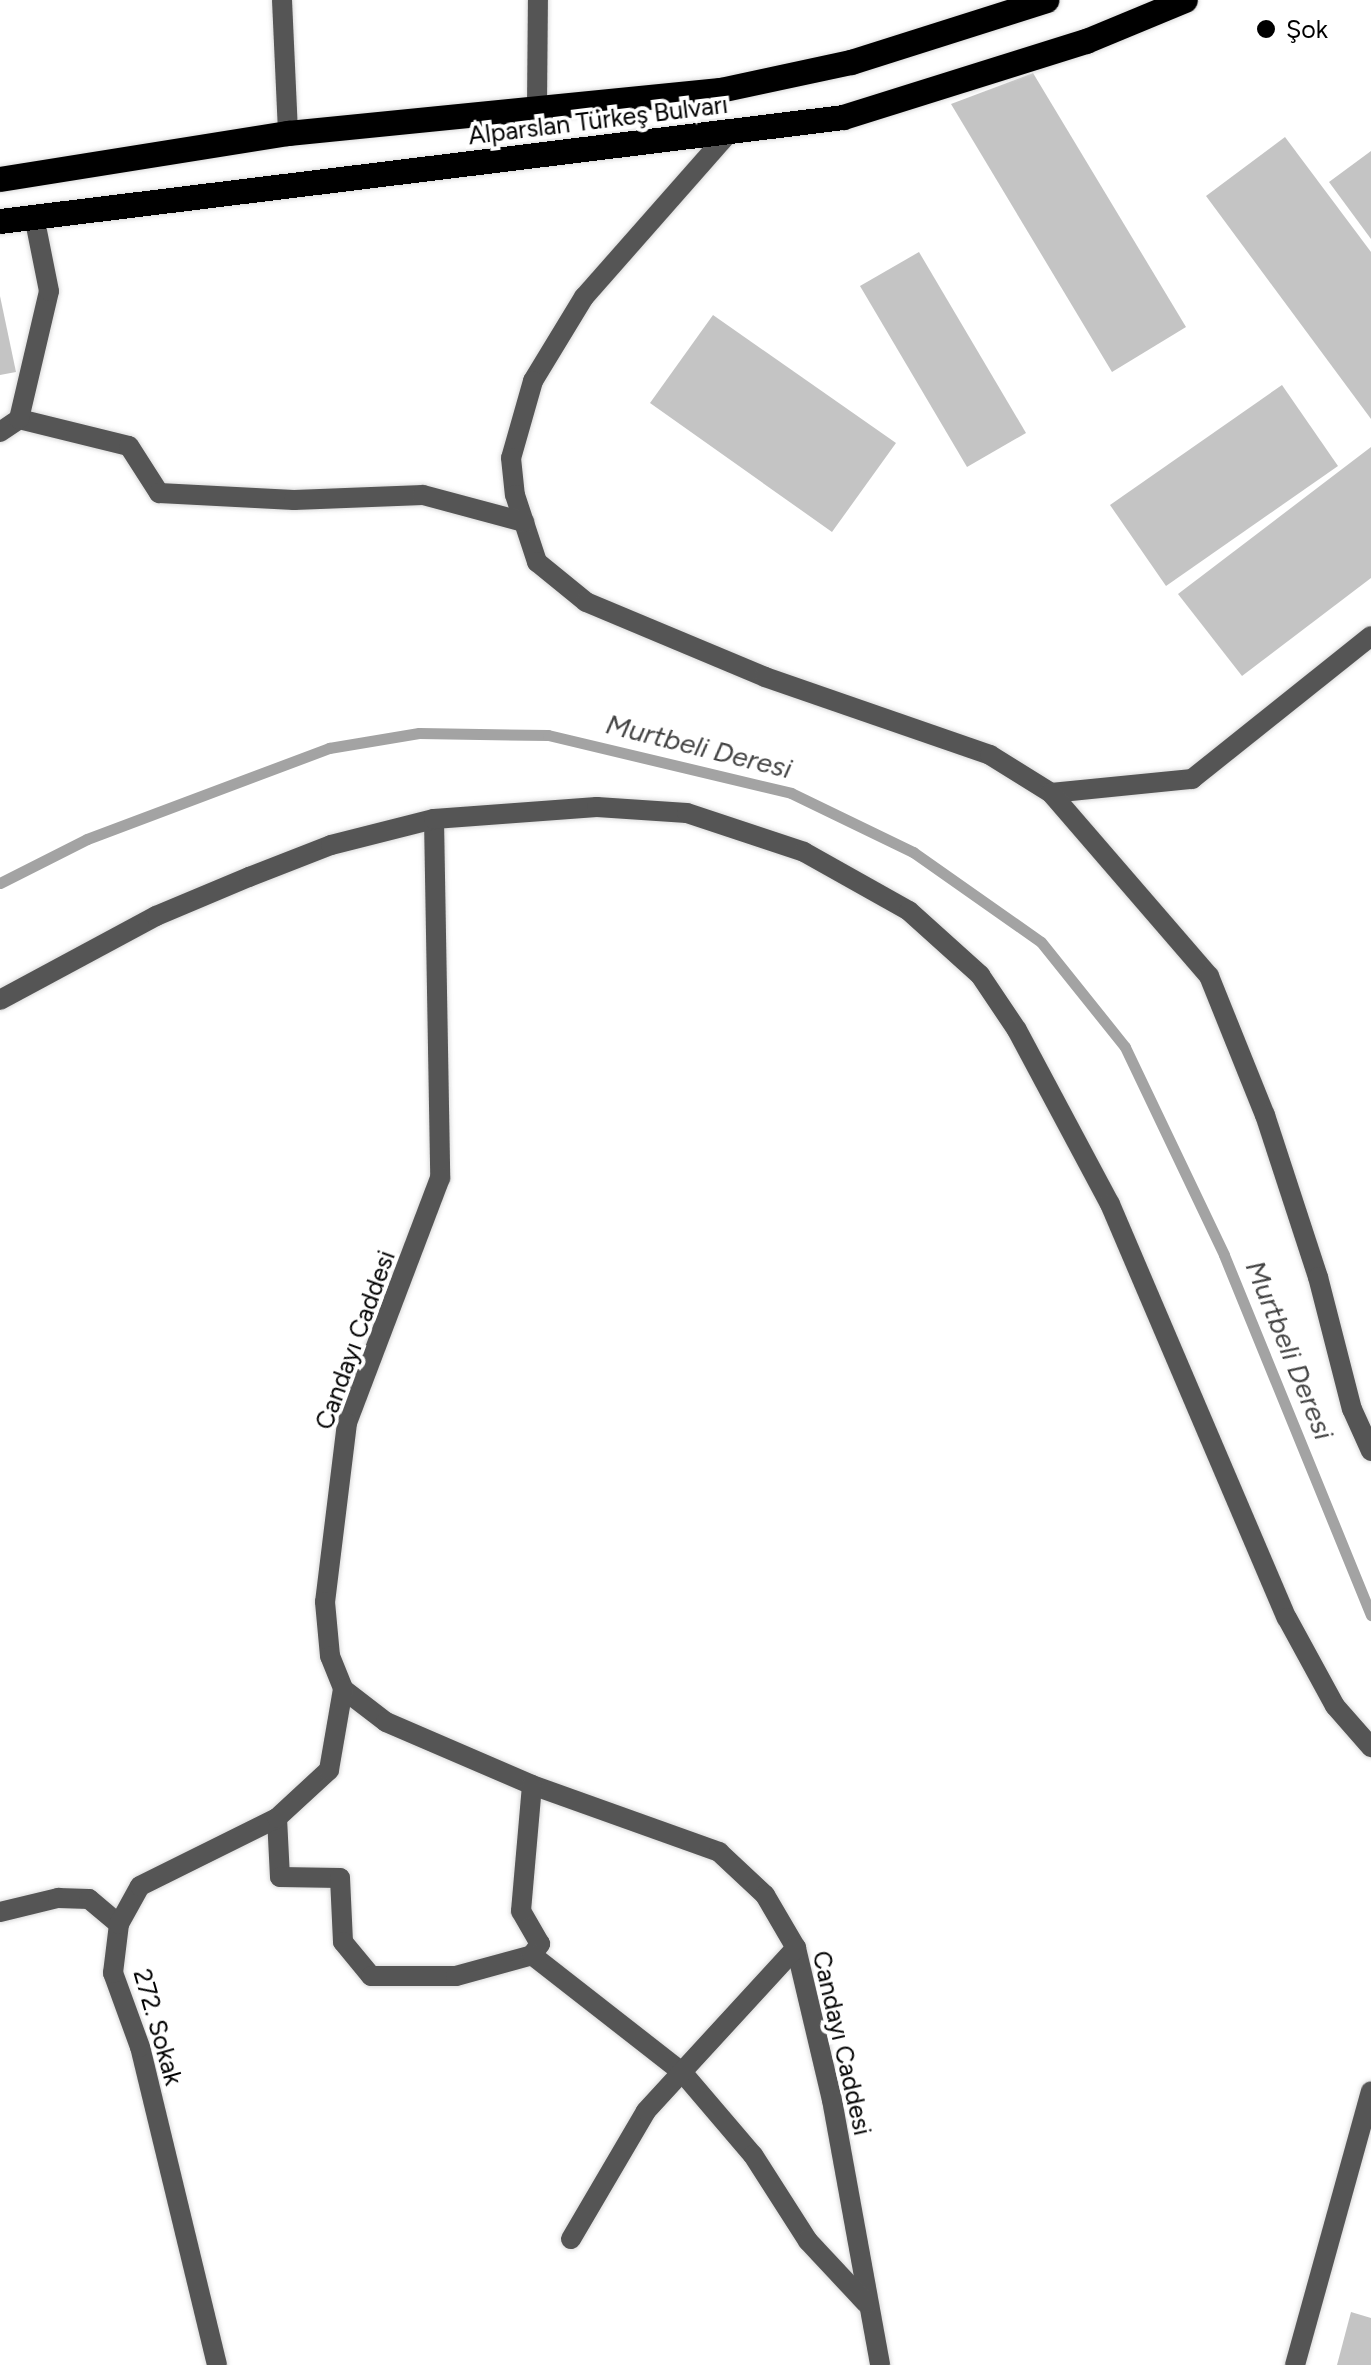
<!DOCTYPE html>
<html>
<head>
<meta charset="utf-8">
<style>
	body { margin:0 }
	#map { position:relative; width:1371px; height:2365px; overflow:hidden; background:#fff; font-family:Figtree,sans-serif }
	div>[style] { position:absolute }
	.stream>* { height:11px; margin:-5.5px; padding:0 5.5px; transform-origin:5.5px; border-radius:5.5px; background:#a3a3a3 }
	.building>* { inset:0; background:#c4c4c4 }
	.roads { filter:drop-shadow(0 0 2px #dbdbdb) drop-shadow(0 0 2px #dbdbdb) }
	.minor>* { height:20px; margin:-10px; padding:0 10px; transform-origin:10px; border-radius:10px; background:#555 }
	.primary>* { height:25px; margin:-12.5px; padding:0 12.5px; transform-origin:12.5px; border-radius:12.5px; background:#000 }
	.dots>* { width:28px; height:28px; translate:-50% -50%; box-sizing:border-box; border:5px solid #fff; border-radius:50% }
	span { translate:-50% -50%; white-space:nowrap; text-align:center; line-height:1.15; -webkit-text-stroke:8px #fff; paint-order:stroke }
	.poi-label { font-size:25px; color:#000 }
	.left { translate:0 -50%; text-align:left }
	.street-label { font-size:25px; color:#000 }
	.water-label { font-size:28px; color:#444; font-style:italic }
</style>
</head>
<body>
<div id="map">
	<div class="stream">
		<div style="left:0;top:883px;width:97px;rotate:-26.8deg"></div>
		<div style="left:87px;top:839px;width:259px;rotate:-20.6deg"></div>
		<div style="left:329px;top:748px;width:91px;rotate:-9.5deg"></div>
		<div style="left:419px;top:733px;width:129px;rotate:0.9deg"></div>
		<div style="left:548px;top:735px;width:250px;rotate:13.4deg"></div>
		<div style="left:791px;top:793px;width:136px;rotate:25.8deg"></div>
		<div style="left:913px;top:852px;width:156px;rotate:35.1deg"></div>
		<div style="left:1041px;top:942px;width:134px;rotate:51.3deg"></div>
		<div style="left:1125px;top:1047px;width:230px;rotate:64.5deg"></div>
		<div style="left:1224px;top:1255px;width:389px;rotate:67.8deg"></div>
	</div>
	<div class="building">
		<div style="clip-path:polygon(1033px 73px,1186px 327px,1112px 372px,951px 104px)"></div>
		<div style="clip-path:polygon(1285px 137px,1371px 252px,1371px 419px,1206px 196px)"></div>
		<div style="clip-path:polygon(1371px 151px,1371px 239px,1329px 182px)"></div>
		<div style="clip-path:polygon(919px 252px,1026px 433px,967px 467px,860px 286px)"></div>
		<div style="clip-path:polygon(0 296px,16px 372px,0 375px)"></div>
		<div style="clip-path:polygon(713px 315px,896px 443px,832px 532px,650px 403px)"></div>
		<div style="clip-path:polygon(1282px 385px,1338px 466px,1166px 586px,1110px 505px)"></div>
		<div style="clip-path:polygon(1371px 447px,1371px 578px,1242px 676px,1178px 594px)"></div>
		<div style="clip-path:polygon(1351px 2312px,1371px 2318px,1371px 2365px,1337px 2365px)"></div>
	</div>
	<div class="roads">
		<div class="minor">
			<div style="left:282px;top:0;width:133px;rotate:87.4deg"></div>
			<div style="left:537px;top:106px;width:106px;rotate:-89.5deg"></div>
			<div style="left:726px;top:136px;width:215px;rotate:131.4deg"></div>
			<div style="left:584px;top:297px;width:98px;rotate:121.3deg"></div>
			<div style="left:533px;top:381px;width:80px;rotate:105.9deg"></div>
			<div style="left:511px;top:458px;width:37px;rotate:84deg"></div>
			<div style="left:515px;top:495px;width:71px;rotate:71.8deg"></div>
			<div style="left:537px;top:562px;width:63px;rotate:39.2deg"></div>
			<div style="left:586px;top:602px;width:194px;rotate:22.7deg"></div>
			<div style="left:765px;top:677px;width:238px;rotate:19.1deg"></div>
			<div style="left:990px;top:755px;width:72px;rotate:31.9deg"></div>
			<div style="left:1051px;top:793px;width:142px;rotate:-5.7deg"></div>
			<div style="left:1192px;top:779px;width:229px;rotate:-38.6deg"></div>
			<div style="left:19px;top:419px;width:113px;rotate:13.8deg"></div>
			<div style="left:129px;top:446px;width:56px;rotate:57.4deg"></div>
			<div style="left:159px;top:493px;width:135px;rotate:3deg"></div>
			<div style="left:294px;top:500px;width:129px;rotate:-2.2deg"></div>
			<div style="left:423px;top:495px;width:105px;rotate:15deg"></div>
			<div style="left:0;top:432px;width:23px;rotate:-34deg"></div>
			<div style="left:19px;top:419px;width:131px;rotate:-76.8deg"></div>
			<div style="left:49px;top:291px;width:76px;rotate:-101.3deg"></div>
			<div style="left:1051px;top:793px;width:242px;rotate:49.2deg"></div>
			<div style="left:1209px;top:976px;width:150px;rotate:68.1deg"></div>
			<div style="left:1265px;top:1115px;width:170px;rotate:71.9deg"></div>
			<div style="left:1318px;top:1277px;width:136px;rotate:75.6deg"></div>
			<div style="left:1352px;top:1409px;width:46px;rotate:65.7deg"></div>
			<div style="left:434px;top:819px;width:359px;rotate:89deg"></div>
			<div style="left:440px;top:1178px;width:262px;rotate:110.8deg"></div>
			<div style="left:347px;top:1423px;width:180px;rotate:97deg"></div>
			<div style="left:325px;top:1602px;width:54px;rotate:84.7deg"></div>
			<div style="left:330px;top:1656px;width:35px;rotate:68deg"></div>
			<div style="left:343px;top:1689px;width:54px;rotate:37.5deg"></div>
			<div style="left:386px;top:1722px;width:159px;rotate:23.3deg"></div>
			<div style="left:532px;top:1785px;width:199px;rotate:19.7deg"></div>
			<div style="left:719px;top:1852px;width:63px;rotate:43.1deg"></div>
			<div style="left:765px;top:1895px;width:61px;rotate:59.7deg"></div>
			<div style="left:796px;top:1948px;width:156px;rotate:76.7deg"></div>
			<div style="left:832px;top:2100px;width:269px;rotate:79.7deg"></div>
			<div style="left:0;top:1000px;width:177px;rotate:-28.3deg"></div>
			<div style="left:156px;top:916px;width:101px;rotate:-22.8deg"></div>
			<div style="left:249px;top:877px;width:88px;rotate:-21.3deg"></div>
			<div style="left:331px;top:845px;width:106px;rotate:-14.2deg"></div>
			<div style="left:434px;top:819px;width:163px;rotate:-4.2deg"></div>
			<div style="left:597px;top:807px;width:90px;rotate:3.8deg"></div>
			<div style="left:687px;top:813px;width:123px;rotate:18.4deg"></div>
			<div style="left:804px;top:852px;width:120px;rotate:29.3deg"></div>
			<div style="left:909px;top:911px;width:96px;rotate:42deg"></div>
			<div style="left:980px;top:975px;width:66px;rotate:56.1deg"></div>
			<div style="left:1017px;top:1030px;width:197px;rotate:61.9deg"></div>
			<div style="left:1110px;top:1204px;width:450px;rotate:66.9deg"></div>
			<div style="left:1287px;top:1618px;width:100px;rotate:61.4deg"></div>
			<div style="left:1335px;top:1706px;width:55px;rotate:48.7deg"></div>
			<div style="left:277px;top:1818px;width:59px;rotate:87.1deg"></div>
			<div style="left:280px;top:1877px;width:60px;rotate:1deg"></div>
			<div style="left:340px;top:1878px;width:64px;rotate:87.3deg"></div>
			<div style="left:343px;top:1942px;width:44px;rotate:50.5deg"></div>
			<div style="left:371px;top:1976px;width:85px"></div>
			<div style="left:456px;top:1976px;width:79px;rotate:-15.4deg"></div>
			<div style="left:532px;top:1955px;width:14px;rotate:-54deg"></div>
			<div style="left:540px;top:1944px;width:38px;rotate:-120deg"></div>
			<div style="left:521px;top:1911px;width:126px;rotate:-85deg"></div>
			<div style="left:0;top:1912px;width:60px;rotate:-13.6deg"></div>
			<div style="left:58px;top:1898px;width:31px;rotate:2deg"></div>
			<div style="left:89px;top:1899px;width:39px;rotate:40deg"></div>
			<div style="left:532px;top:1955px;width:190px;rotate:38deg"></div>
			<div style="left:682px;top:2072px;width:109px;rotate:49.5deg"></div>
			<div style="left:753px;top:2155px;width:102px;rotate:57.4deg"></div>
			<div style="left:808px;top:2241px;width:85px;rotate:46.9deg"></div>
			<div style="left:571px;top:2239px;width:148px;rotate:-59.6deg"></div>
			<div style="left:646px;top:2111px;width:222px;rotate:-47.4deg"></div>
			<div style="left:217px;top:2365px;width:327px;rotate:-103.6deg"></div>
			<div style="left:140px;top:2047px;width:79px;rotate:-110deg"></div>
			<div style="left:113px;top:1973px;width:49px;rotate:-83deg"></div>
			<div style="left:119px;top:1924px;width:43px;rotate:-61.1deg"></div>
			<div style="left:140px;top:1886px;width:153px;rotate:-26.4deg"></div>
			<div style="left:277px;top:1818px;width:71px;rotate:-42.7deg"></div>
			<div style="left:329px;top:1770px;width:82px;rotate:-80.2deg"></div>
			<div style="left:1295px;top:2365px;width:284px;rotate:-74.5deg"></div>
		</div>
		<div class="primary">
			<div style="left:0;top:179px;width:292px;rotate:-9.1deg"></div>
			<div style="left:288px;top:133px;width:434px;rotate:-5.7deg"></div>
			<div style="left:720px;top:90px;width:134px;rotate:-12.1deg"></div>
			<div style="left:851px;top:62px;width:205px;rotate:-17.6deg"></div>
			<div style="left:0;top:221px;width:849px;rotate:-7.03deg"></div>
			<div style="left:843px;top:117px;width:255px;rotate:-17.4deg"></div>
			<div style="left:1086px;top:41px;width:107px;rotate:-22.5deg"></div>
		</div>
	</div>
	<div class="dots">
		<div style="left:1266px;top:29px;background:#000"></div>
	</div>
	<div class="poi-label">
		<span class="left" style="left:1286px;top:29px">Şok</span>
	</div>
	<div class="street-label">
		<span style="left:598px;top:120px;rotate:-7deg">Alparslan Türkeş Bulvarı</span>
		<span style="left:355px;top:1340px;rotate:-70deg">Candayı Caddesi</span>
		<span style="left:158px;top:2027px;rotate:74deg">272. Sokak</span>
		<span style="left:842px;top:2043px;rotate:77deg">Candayı Caddesi</span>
	</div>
	<div class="water-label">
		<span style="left:699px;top:746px;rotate:14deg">Murtbeli Deresi</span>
		<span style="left:1290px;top:1350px;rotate:68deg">Murtbeli Deresi</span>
	</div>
</div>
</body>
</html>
